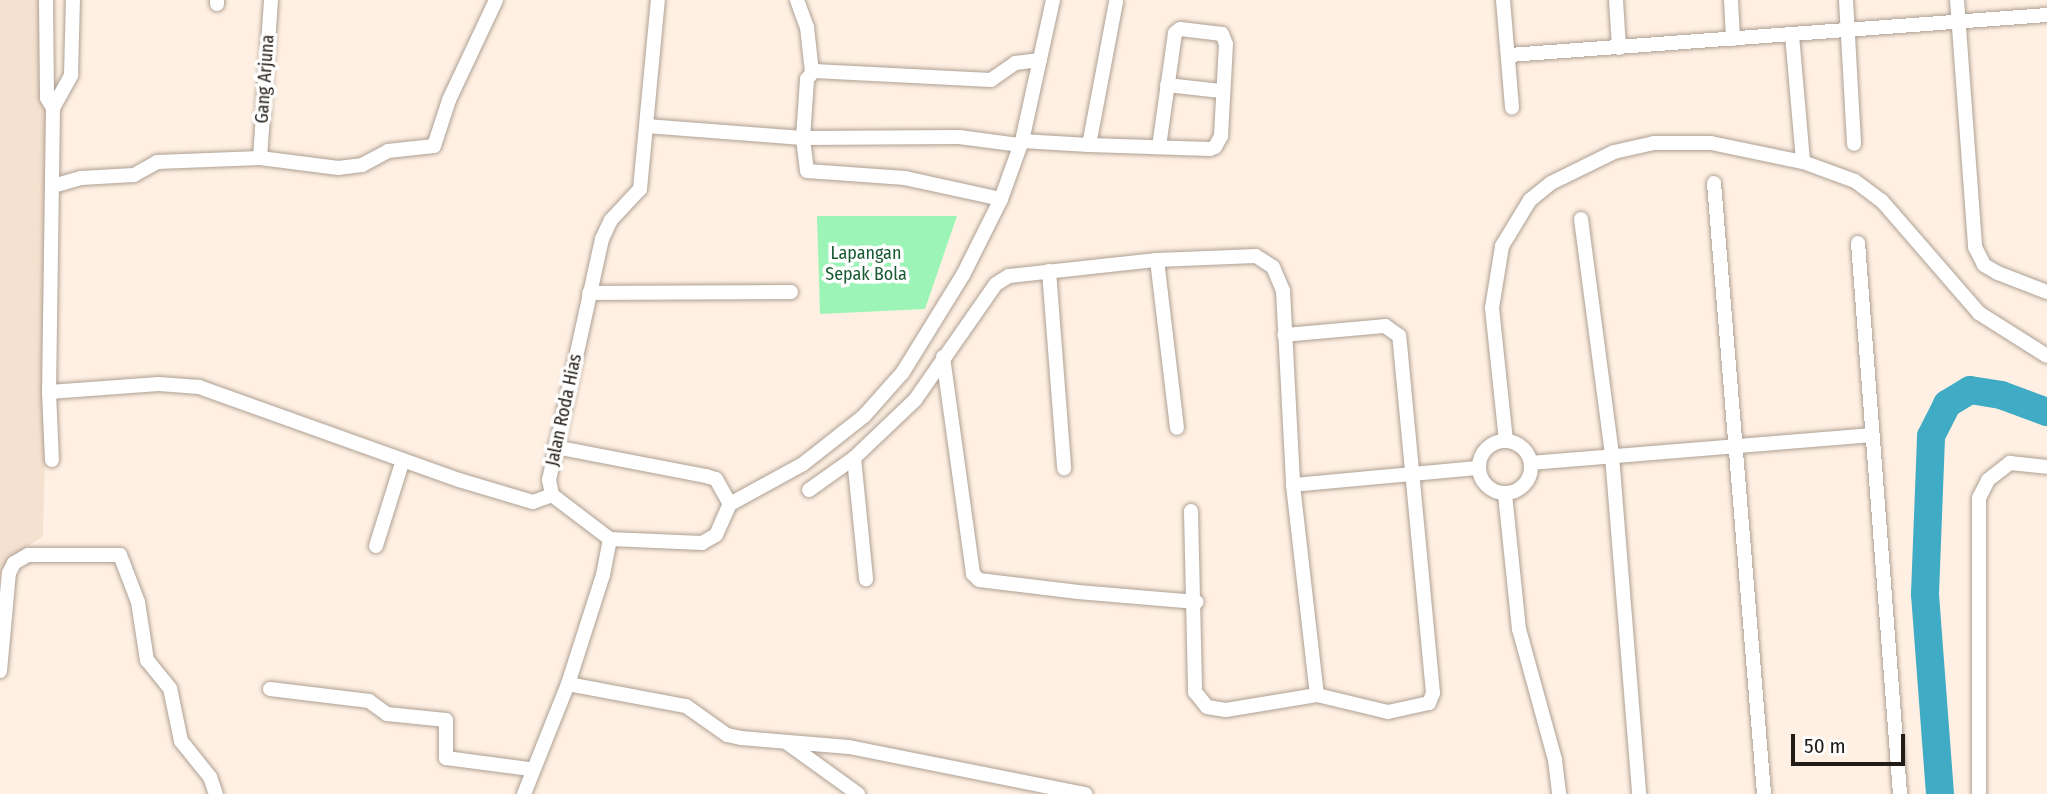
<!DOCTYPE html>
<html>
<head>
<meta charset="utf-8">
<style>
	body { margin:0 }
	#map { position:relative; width:2047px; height:794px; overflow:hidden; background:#fff0e3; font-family:"Fira Sans Condensed",sans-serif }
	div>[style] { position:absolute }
	.built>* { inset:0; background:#f5e1cf }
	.green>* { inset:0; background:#9cf5b6 }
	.river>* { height:28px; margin:-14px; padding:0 14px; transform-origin:14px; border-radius:14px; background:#40abc4 }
	.roads { filter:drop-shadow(0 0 2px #aea094) drop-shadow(0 0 2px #aea094) }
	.street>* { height:14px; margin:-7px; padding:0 7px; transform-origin:7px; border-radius:7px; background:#fff }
	.street>.ring { margin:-7px; padding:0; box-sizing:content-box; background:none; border:14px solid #fff; border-radius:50% }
	span { translate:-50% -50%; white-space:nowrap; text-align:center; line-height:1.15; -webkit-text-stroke:7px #fff; paint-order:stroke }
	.street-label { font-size:18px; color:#211c17 }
	.park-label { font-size:18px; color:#185b32 }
	.scale { position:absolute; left:1791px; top:734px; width:114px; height:32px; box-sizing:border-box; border:4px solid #211c17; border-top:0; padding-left:9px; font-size:21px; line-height:24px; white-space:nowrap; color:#211c17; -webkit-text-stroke:5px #fff; paint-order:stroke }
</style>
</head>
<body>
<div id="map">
	<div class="built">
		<div style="clip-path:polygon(0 0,48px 0,52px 175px,43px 536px,21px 551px,0 576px)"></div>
	</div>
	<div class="green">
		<div style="clip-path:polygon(817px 216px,957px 216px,925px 309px,820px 314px)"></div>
	</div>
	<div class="river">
		<div style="left:1940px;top:794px;width:201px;rotate:-94.3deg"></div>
		<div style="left:1925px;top:594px;width:158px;rotate:-87.8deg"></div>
		<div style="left:1931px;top:436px;width:36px;rotate:-63deg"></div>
		<div style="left:1947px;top:404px;width:27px;rotate:-31deg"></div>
		<div style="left:1970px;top:390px;width:31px;rotate:9deg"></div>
		<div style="left:2001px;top:395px;width:49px;rotate:20.3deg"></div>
	</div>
	<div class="roads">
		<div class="street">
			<div style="left:46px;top:0;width:98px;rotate:89.4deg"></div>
			<div style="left:47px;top:98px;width:12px;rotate:59deg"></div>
			<div style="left:53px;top:108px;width:284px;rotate:90.8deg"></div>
			<div style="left:49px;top:392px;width:68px;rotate:87.5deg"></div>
			<div style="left:217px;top:0;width:4px;rotate:90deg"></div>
			<div style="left:797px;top:0;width:29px;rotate:70deg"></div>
			<div style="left:807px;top:27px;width:45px;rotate:83.7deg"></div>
			<div style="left:1503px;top:0;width:108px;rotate:85.2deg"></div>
			<div style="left:1616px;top:0;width:48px;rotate:86.4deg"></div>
			<div style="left:1731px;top:0;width:39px;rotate:87deg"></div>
			<div style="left:1846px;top:0;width:144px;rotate:86.8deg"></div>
			<div style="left:1957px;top:0;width:248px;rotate:85.8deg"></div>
			<div style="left:1975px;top:247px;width:20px;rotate:63deg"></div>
			<div style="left:1984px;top:265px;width:16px;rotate:30deg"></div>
			<div style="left:1998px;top:273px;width:53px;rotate:21.2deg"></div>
			<div style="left:1792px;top:35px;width:127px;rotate:85deg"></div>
			<div style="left:1510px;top:55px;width:538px;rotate:-4.26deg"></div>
			<div style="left:1167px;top:85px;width:54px;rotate:6.3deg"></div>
			<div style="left:53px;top:108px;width:38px;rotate:-61deg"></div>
			<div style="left:71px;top:75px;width:75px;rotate:-88.5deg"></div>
			<div style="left:646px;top:126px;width:157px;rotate:4.4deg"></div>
			<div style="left:803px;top:138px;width:156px;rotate:-0.4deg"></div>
			<div style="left:959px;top:137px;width:62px;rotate:7.5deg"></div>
			<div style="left:1022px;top:141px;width:67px;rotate:3.4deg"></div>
			<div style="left:1089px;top:145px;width:121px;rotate:1.9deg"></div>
			<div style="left:1210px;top:149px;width:5px;rotate:-22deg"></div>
			<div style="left:1215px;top:147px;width:13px;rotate:-61deg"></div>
			<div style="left:1221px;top:136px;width:92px;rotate:-86.9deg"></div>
			<div style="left:1226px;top:44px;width:11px;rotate:-112deg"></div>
			<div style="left:1222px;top:34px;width:42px;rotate:-173.2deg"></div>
			<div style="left:1180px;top:29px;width:6px;rotate:141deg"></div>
			<div style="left:1175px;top:33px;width:115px;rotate:98deg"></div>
			<div style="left:1089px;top:145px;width:146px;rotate:-79.3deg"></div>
			<div style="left:260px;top:158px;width:158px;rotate:-86deg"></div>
			<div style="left:1714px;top:183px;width:613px;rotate:85.32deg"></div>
			<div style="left:53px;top:186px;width:29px;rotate:-16deg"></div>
			<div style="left:81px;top:178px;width:53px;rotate:-3.2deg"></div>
			<div style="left:134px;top:175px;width:26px;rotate:-29deg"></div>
			<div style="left:157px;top:162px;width:103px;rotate:-2.2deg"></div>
			<div style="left:260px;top:158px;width:79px;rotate:7.3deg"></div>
			<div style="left:338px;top:168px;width:24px;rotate:-7deg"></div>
			<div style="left:362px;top:165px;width:30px;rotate:-28deg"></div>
			<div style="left:388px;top:151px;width:46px;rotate:-6.2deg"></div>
			<div style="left:434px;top:146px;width:48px;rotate:-71.9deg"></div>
			<div style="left:449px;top:100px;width:110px;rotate:-64.8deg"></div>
			<div style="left:1001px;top:199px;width:98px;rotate:-167.7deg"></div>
			<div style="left:905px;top:178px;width:98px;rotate:-175.9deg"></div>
			<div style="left:807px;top:171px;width:33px;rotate:-97deg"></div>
			<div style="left:803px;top:138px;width:59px;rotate:-86.1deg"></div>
			<div style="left:807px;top:79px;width:11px;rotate:-49deg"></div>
			<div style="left:814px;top:71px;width:177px;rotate:2.9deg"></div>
			<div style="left:991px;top:80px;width:29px;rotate:-35deg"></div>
			<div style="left:1015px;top:63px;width:25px;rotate:-7deg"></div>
			<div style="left:1581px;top:219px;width:239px;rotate:82.5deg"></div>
			<div style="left:1612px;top:456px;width:339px;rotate:85.4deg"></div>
			<div style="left:1858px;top:243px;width:553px;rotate:85.64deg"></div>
			<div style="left:1157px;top:260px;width:169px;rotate:83.2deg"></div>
			<div style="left:1049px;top:271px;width:198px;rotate:85.6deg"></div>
			<div style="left:589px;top:293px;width:202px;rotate:-0.3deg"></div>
			<div style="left:943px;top:357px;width:219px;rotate:82.1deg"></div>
			<div style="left:973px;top:574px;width:8px;rotate:45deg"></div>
			<div style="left:979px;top:580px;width:100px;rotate:6.9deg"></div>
			<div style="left:1078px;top:592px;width:119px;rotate:4.8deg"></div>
			<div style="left:49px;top:392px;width:110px;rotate:-4.2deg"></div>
			<div style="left:159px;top:384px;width:40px;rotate:4.3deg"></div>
			<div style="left:199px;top:387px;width:276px;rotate:19.7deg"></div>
			<div style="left:459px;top:480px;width:77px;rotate:16.6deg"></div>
			<div style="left:533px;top:502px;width:20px;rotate:-20deg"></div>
			<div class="ring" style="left:1479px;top:441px;width:38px;height:38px"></div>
			<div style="left:1506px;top:441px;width:134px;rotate:-96deg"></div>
			<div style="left:1492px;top:308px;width:63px;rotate:-80.8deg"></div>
			<div style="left:1502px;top:246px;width:54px;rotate:-58.7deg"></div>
			<div style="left:1530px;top:200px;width:27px;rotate:-39deg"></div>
			<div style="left:1551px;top:183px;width:70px;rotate:-26.2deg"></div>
			<div style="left:1614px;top:152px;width:41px;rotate:-12.7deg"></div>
			<div style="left:1654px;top:143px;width:57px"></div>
			<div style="left:1711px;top:143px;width:94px;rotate:11.7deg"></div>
			<div style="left:1803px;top:162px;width:55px;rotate:20.1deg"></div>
			<div style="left:1855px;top:181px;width:34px;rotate:37deg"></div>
			<div style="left:1882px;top:201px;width:148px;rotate:49.1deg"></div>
			<div style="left:1979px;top:313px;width:80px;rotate:32.3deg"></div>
			<div style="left:555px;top:447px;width:154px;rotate:10.9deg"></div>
			<div style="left:706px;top:476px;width:10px;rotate:17deg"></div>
			<div style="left:716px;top:479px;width:29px;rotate:61deg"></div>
			<div style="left:854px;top:458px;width:122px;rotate:84.3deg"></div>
			<div style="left:1531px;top:463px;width:339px;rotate:-4.7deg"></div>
			<div style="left:1293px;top:485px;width:186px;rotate:-5.3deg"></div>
			<div style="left:809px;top:490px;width:55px;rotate:-35.4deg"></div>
			<div style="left:854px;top:458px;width:84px;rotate:-43.6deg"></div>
			<div style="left:915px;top:400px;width:141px;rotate:-55.1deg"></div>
			<div style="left:996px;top:284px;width:15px;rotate:-32deg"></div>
			<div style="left:1009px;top:276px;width:149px;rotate:-6.2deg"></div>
			<div style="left:1157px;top:260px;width:99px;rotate:-2.3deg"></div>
			<div style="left:1256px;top:256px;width:20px;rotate:33deg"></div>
			<div style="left:1273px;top:267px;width:26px;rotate:67deg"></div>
			<div style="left:1283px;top:291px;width:194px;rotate:87deg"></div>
			<div style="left:1293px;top:485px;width:211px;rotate:83.5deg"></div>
			<div style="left:1505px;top:494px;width:136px;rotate:84.1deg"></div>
			<div style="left:1519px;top:629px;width:136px;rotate:74.6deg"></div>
			<div style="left:1555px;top:760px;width:34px;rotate:83deg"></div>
			<div style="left:1191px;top:511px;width:181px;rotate:88.7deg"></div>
			<div style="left:1195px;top:692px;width:19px;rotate:51deg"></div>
			<div style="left:1207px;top:707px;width:19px;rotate:9deg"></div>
			<div style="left:1226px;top:710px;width:92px;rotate:-9.4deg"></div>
			<div style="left:1317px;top:695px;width:73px;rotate:13.5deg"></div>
			<div style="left:1388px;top:712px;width:42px;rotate:-12.4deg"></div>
			<div style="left:1429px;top:703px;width:11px;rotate:-68deg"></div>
			<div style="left:1433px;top:693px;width:359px;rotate:-95.4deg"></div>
			<div style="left:1399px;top:336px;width:17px;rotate:-144deg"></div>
			<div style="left:1385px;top:326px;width:101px;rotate:174.9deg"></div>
			<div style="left:610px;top:539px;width:92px;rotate:2.5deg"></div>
			<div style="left:702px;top:543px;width:16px;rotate:-30deg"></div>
			<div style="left:716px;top:535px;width:34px;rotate:-66deg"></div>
			<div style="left:730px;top:504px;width:83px;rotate:-28.7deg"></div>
			<div style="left:803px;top:464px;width:78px;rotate:-38.2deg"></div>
			<div style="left:864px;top:416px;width:59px;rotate:-48.4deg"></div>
			<div style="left:903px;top:372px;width:114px;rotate:-58.3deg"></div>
			<div style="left:963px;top:275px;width:85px;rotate:-63.4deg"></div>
			<div style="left:1001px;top:199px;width:62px;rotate:-70.1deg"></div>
			<div style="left:1022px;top:141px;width:144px;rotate:-77.6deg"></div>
			<div style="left:610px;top:539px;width:73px;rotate:-142.8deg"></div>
			<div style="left:552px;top:495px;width:15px;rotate:-101deg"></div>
			<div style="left:549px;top:480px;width:247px;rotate:-77.6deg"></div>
			<div style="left:602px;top:239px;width:21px;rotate:-65deg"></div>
			<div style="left:611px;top:220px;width:42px;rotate:-46.9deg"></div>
			<div style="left:640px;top:189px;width:190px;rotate:-84.6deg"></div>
			<div style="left:376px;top:546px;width:90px;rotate:-72.6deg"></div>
			<div style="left:0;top:671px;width:98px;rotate:-84.8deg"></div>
			<div style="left:9px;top:573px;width:11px;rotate:-63deg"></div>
			<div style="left:14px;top:563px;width:16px;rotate:-30deg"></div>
			<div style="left:28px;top:555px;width:92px"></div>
			<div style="left:120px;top:555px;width:50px;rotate:69deg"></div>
			<div style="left:138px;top:602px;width:59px;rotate:81.2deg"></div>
			<div style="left:147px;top:660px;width:36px;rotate:51deg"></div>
			<div style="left:170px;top:688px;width:54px;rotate:78.3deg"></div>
			<div style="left:181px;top:741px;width:46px;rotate:51.1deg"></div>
			<div style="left:210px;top:777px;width:18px;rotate:71deg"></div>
			<div style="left:568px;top:684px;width:120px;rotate:10.6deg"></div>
			<div style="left:686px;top:706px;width:50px;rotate:35.3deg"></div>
			<div style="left:727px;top:735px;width:14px;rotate:12deg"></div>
			<div style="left:741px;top:738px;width:108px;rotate:4.8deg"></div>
			<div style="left:849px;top:747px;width:241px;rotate:11.3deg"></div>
			<div style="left:270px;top:689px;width:100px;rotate:6.9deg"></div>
			<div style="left:369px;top:701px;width:22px;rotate:36deg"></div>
			<div style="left:387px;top:714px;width:59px;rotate:5.8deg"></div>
			<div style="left:446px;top:720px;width:38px;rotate:90deg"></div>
			<div style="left:446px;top:758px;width:85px;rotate:7.5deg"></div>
			<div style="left:786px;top:742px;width:89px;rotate:35.8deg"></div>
			<div style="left:524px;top:794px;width:118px;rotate:-68.2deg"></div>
			<div style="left:568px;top:684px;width:114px;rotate:-72.2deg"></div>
			<div style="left:603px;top:575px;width:37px;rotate:-79deg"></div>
			<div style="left:1979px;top:794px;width:296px;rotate:-90deg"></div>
			<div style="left:1979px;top:498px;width:20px;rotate:-63deg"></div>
			<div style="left:1988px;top:480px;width:28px;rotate:-38deg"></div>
			<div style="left:2010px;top:463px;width:37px;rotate:6deg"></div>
		</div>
	</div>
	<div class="street-label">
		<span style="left:265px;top:79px;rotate:-86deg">Gang Arjuna</span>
		<span style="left:564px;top:410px;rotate:-78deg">Jalan Roda Hias</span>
	</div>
	<div class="park-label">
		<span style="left:866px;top:264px">Lapangan<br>Sepak Bola</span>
	</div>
	<div class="scale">50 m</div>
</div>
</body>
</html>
